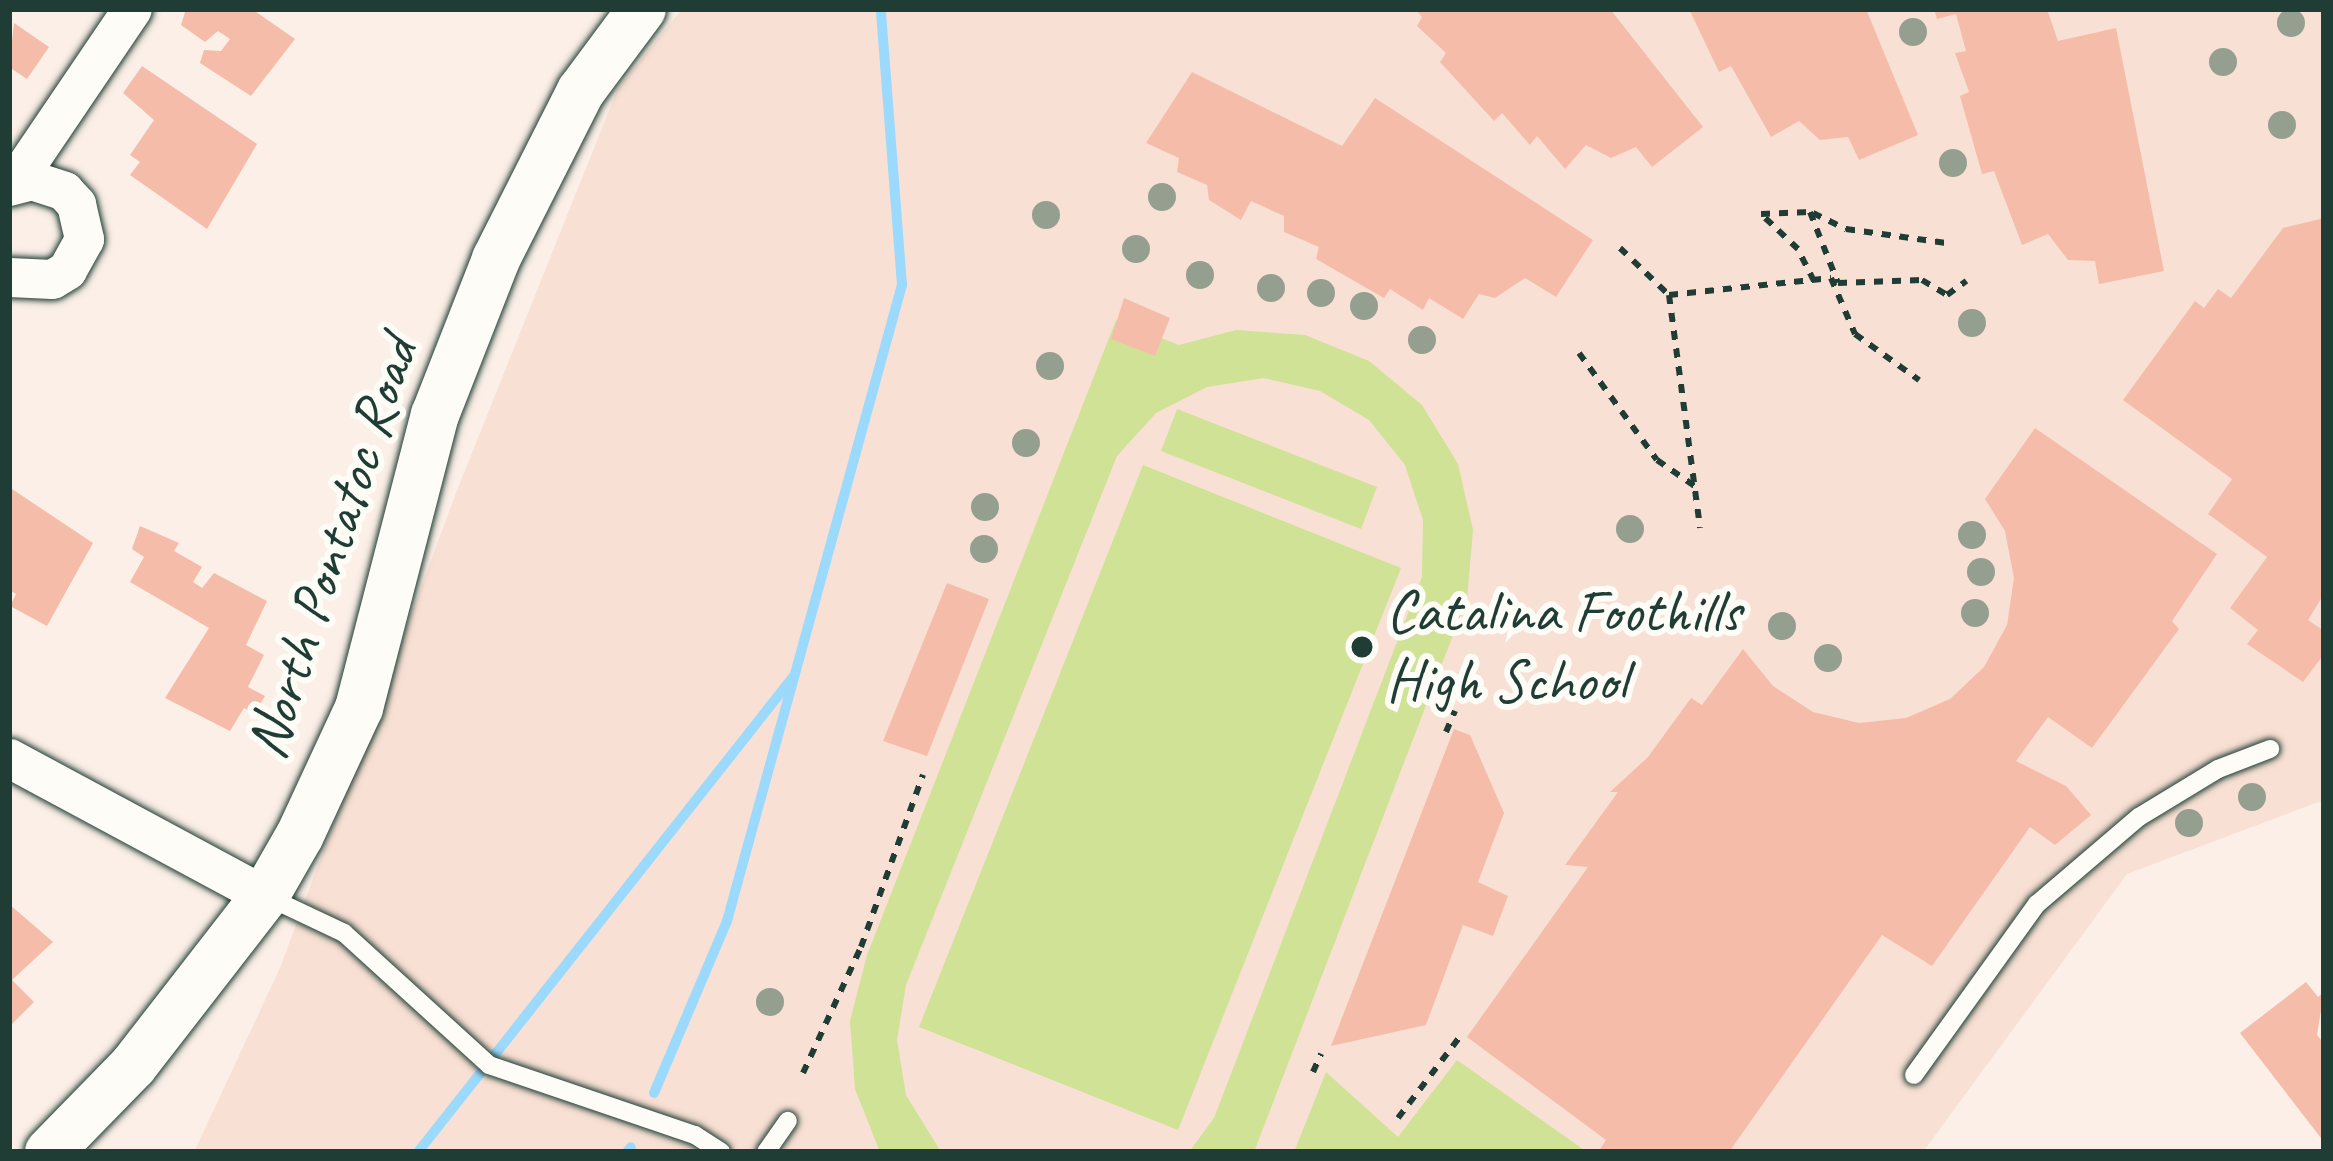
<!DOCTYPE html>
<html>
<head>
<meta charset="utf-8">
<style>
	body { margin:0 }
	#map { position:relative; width:2333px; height:1161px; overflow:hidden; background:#fbefe7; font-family:Caveat,sans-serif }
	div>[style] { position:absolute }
	.built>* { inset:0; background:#f9e0d4 }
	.green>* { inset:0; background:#cfe296 }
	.stream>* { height:10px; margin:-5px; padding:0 5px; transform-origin:5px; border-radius:5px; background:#9cdafd }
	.building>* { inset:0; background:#f5bda9 }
	.path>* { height:6px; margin-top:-3px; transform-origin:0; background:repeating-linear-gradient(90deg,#1f3d34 0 9px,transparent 0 18px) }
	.roads { filter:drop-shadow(0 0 3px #1f3d34) drop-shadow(0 0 3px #1f3d34) }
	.service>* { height:18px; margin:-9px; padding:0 9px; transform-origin:9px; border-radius:9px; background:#fdfcf7 }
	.minor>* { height:39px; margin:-19.5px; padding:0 19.5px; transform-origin:19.5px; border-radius:19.5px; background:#fdfcf7 }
	.tertiary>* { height:48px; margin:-24px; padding:0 24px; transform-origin:24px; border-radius:24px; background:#fdfcf7 }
	.trees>* { width:28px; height:28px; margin:-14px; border-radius:50%; background:#959f90 }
	.dots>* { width:33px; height:33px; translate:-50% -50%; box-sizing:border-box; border:6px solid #fdfcf7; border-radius:50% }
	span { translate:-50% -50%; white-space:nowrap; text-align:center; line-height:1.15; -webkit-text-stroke:12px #fdfcf7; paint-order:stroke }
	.street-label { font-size:60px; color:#1f3d34 }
	.poi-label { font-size:60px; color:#1f3d34 }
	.left { translate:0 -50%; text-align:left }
	.frame { position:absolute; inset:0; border:12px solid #1f3d34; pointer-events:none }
</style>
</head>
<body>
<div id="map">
	<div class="built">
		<div style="clip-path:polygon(682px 9px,2324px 9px,2324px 800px,2127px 874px,1923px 1152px,194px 1152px,280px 968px,456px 493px,618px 88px)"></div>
	</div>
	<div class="green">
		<div style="clip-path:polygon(1116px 320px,1179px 345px,1236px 330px,1305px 335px,1369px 361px,1422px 405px,1458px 464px,1473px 530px,1467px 599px,1254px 1152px,1189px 1152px,1214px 1118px,1422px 577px,1423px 520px,1405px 465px,1369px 420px,1320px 391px,1264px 378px,1207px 387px,1156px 413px,1117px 456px,906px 985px,897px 1040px,906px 1095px,941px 1152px,880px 1152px,855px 1089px,850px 1021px,867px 955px)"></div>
		<div style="clip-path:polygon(1177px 409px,1377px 487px,1361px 529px,1161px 451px)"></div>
		<div style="clip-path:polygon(1143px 465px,1401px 568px,1178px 1130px,919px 1027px)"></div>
		<div style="clip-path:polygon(1457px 1060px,1587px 1152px,1294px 1152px,1326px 1072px,1398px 1137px)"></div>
	</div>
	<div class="stream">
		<div style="left:654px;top:1093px;width:187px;rotate:-67deg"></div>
		<div style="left:727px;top:921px;width:660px;rotate:-74.62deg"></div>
		<div style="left:902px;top:285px;width:277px;rotate:-94.4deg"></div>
		<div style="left:418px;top:1152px;width:605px;rotate:-51.71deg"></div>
		<div style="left:627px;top:1152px;width:6px;rotate:-51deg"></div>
	</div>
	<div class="building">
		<div style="clip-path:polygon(186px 9px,252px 9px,295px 39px,251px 96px,200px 63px,204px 50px,221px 51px,230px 39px,218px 31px,205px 42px,181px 25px)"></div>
		<div style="clip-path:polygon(1415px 9px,1610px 9px,1703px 127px,1652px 167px,1636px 147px,1611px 158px,1586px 145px,1565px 169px,1537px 136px,1530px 145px,1502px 113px,1494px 121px,1440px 62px,1446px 53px,1417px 26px,1422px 17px)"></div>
		<div style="clip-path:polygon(1689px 9px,1866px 9px,1918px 135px,1859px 160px,1848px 137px,1820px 140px,1799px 121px,1771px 137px,1731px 66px,1719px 72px)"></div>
		<div style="clip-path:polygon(1934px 9px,2047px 9px,2058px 41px,2116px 28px,2164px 271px,2099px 284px,2095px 261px,2068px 260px,2048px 234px,2022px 245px,1994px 171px,1982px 174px,1960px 96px,1969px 92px,1955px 53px,1966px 51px,1956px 14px,1937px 19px)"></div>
		<div style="clip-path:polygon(14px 23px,49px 47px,27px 79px,9px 67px)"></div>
		<div style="clip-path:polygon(142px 66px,257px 144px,207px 229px,130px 175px,140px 162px,130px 155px,154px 120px,123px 93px)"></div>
		<div style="clip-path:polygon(1192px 72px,1342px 146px,1375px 98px,1593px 240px,1556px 297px,1525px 278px,1495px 298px,1479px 294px,1463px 319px,1429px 298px,1423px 310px,1390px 289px,1384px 298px,1316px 259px,1319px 247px,1284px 232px,1284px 216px,1251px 201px,1241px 220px,1209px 200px,1207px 185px,1177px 172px,1179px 158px,1146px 143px)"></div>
		<div style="clip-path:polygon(2324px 218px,2324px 594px,2308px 620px,2324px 631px,2324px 654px,2303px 682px,2247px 644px,2258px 630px,2230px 608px,2267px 557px,2208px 514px,2232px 479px,2123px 400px,2195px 301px,2204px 308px,2218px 289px,2231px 298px,2283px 228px)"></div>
		<div style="clip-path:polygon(1124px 298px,1170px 318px,1155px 356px,1111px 339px)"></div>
		<div style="clip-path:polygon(2035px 428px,2217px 554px,2172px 621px,2179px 629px,2092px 748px,2048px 717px,2016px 761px,2066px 786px,2091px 815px,2055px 845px,2030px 827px,1932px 966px,1882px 935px,1729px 1152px,1598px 1152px,1606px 1140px,1467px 1037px,1588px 867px,1565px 865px,1618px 792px,1610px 792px,1648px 757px,1691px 698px,1702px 705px,1743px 649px,1773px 686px,1813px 712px,1859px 723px,1906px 718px,1950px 699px,1984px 667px,2007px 625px,2014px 578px,2005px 531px,1985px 499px)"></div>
		<div style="clip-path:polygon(9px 487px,93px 543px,47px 626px,10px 606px,16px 594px,9px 590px)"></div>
		<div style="clip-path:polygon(140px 526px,179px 543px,174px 551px,202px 567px,193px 582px,202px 588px,214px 573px,267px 601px,246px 645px,264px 655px,248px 687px,265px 696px,254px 714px,244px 708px,230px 731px,165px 698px,209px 628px,130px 582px,144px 557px,132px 549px)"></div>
		<div style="clip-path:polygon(947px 583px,989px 599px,927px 756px,883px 741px)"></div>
		<div style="clip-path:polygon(1454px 729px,1470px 735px,1504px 813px,1478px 882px,1508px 896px,1493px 936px,1463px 925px,1426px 1025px,1331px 1046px)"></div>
		<div style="clip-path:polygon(9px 904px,53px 942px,12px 980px,34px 1002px,9px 1027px)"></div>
		<div style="clip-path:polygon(2306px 982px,2318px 997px,2324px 992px,2317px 1035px,2324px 1044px,2324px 1142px,2240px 1033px)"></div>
	</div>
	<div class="path">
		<div style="left:1813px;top:213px;width:37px;rotate:26deg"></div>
		<div style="left:1846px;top:229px;width:101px;rotate:8deg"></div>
		<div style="left:1620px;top:248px;width:68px;rotate:43.8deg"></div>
		<div style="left:1669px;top:295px;width:235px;rotate:82.4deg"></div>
		<div style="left:1814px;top:281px;width:36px;rotate:-117deg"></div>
		<div style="left:1798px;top:249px;width:51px;rotate:-136.6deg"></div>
		<div style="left:1761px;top:214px;width:49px;rotate:-2.3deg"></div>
		<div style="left:1810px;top:212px;width:76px;rotate:68.5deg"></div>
		<div style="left:1838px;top:283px;width:84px;rotate:-2deg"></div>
		<div style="left:1922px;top:280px;width:29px;rotate:31deg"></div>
		<div style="left:1947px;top:295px;width:24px;rotate:-36deg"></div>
		<div style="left:1669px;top:295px;width:163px;rotate:-6deg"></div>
		<div style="left:1831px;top:278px;width:61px;rotate:66.8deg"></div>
		<div style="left:1855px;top:334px;width:79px;rotate:35.7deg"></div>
		<div style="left:1579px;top:353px;width:132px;rotate:53.9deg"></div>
		<div style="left:1657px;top:460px;width:47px;rotate:34.7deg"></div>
		<div style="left:1446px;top:732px;width:23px;rotate:-67deg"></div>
		<div style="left:1313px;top:1072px;width:20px;rotate:-66deg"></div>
		<div style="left:803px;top:1073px;width:139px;rotate:-65.3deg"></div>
		<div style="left:861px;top:947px;width:183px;rotate:-70.2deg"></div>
		<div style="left:1398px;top:1118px;width:106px;rotate:-52.7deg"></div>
	</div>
	<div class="roads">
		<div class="service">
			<div style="left:268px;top:897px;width:84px;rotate:25.3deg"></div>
			<div style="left:344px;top:933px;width:196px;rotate:42.3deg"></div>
			<div style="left:489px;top:1065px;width:218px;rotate:18.8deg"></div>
			<div style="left:695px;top:1135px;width:31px;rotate:33deg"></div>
			<div style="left:1914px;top:1075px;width:211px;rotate:-54.3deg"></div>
			<div style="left:2037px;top:904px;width:134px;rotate:-40.5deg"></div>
			<div style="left:2139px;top:817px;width:92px;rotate:-31.3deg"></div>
			<div style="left:2218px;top:769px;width:56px;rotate:-21deg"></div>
			<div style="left:766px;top:1152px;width:38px;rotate:-55deg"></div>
		</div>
		<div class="minor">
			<div style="left:14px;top:183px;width:210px;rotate:-55.9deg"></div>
			<div style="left:9px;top:186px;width:23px;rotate:-15deg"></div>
			<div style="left:31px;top:180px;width:35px;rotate:18deg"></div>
			<div style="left:64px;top:191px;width:18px;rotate:47deg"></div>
			<div style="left:76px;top:204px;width:36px;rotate:77deg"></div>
			<div style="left:84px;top:239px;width:35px;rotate:119deg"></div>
			<div style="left:67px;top:270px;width:17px;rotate:149deg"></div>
			<div style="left:52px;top:279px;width:43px;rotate:-177.3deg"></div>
			<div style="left:9px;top:758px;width:291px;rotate:28.3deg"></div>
		</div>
		<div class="tertiary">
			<div style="left:49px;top:1152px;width:120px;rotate:-45.7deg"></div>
			<div style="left:133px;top:1066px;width:215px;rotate:-52.2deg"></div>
			<div style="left:265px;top:896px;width:70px;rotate:-60.2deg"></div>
			<div style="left:300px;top:835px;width:140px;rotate:-65.1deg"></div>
			<div style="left:359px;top:708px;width:303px;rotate:-75.5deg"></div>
			<div style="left:435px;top:415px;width:168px;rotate:-68.6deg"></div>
			<div style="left:496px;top:259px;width:188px;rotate:-63.2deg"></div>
			<div style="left:581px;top:91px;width:102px;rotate:-53.4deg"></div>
		</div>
	</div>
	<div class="trees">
		<div style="left:2291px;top:23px"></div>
		<div style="left:1913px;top:32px"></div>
		<div style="left:2223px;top:62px"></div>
		<div style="left:2282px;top:125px"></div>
		<div style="left:1953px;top:163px"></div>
		<div style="left:1162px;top:197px"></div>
		<div style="left:1046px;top:215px"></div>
		<div style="left:1136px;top:249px"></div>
		<div style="left:1200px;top:275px"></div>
		<div style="left:1271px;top:288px"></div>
		<div style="left:1321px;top:293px"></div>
		<div style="left:1364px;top:306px"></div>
		<div style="left:1972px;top:323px"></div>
		<div style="left:1422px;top:340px"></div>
		<div style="left:1050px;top:366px"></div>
		<div style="left:1026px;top:443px"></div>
		<div style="left:985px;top:507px"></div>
		<div style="left:1630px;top:529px"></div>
		<div style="left:1972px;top:535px"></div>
		<div style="left:984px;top:549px"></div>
		<div style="left:1981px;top:572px"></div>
		<div style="left:1975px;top:613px"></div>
		<div style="left:1782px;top:626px"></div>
		<div style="left:1828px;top:658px"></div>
		<div style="left:2252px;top:797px"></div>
		<div style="left:2189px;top:823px"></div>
		<div style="left:770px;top:1002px"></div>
	</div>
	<div class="dots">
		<div style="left:1362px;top:647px;background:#1f3d34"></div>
	</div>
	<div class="street-label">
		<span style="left:331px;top:548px;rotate:-72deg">North Pontatoc Road</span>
	</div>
	<div class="poi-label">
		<span class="left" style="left:1386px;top:646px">Catalina Foothills<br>High School</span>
	</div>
	<div class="frame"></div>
</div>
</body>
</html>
